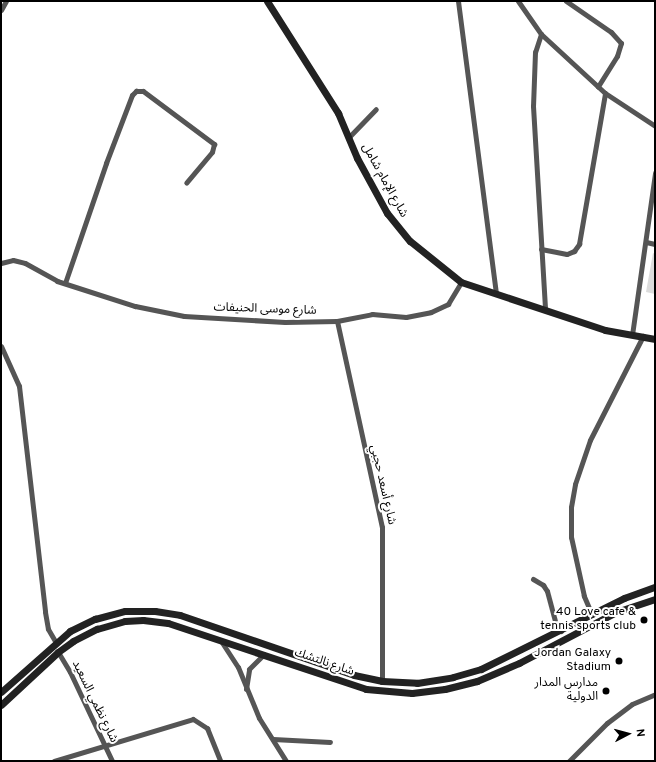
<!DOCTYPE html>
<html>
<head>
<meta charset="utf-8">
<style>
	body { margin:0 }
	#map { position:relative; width:656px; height:762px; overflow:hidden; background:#fff; font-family:Overpass,"Noto Sans Arabic",sans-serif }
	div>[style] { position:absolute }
	.green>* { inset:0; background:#dcdcdc }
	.street>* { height:5px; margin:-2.5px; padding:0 2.5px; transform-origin:2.5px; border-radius:2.5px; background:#555 }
	.secondary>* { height:7px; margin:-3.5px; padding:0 3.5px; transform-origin:3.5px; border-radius:3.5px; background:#222 }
	.dots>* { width:11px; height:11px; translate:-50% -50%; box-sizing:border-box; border:2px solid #fff; border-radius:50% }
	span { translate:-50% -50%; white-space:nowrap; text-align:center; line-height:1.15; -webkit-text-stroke:4px #fff; paint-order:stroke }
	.street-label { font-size:12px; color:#000 }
	.poi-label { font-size:12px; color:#000 }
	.right { translate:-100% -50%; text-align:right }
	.frame { position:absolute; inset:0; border:2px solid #000; pointer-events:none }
	.north { position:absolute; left:608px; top:714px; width:40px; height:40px; -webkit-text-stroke:3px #fff; paint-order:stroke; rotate:84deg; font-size:11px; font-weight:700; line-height:16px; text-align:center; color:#000 }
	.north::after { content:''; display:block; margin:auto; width:14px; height:18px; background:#000; clip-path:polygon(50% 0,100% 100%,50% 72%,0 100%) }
</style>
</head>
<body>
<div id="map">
	<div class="green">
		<div style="clip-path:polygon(653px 253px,655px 254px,655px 294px,646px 292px)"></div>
	</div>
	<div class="street">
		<div style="left:458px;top:1px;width:295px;rotate:82.6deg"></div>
		<div style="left:518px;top:1px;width:40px;rotate:55.1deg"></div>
		<div style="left:541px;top:34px;width:87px;rotate:42.7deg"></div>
		<div style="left:605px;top:93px;width:60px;rotate:33.4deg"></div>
		<div style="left:566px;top:1px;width:55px;rotate:34.6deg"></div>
		<div style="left:611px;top:32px;width:15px;rotate:48deg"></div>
		<div style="left:621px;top:43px;width:14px;rotate:107deg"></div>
		<div style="left:617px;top:56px;width:36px;rotate:122deg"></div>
		<div style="left:1px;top:10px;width:10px;rotate:-61deg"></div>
		<div style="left:541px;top:34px;width:19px;rotate:108deg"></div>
		<div style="left:535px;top:52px;width:54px;rotate:92.1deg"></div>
		<div style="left:533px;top:106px;width:203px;rotate:86.6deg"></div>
		<div style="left:348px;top:138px;width:40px;rotate:-46deg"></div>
		<div style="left:646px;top:242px;width:9px;rotate:13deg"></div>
		<div style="left:541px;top:249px;width:26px;rotate:11deg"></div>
		<div style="left:567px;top:254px;width:8px;rotate:-23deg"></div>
		<div style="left:574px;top:251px;width:9px;rotate:-54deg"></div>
		<div style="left:579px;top:244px;width:153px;rotate:-80.2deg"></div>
		<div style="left:1px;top:263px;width:12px;rotate:-14deg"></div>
		<div style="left:13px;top:260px;width:12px;rotate:14deg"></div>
		<div style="left:25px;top:263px;width:37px;rotate:29deg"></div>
		<div style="left:57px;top:281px;width:82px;rotate:17.8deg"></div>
		<div style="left:135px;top:306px;width:50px;rotate:11.5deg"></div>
		<div style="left:184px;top:316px;width:101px;rotate:3.4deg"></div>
		<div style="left:285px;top:322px;width:52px;rotate:-1.1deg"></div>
		<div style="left:337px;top:321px;width:36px;rotate:-11deg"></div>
		<div style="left:372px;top:314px;width:34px;rotate:5deg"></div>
		<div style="left:406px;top:317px;width:25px;rotate:-11deg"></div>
		<div style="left:431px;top:312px;width:19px;rotate:-25deg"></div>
		<div style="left:448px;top:304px;width:26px;rotate:-59deg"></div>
		<div style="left:65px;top:283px;width:127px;rotate:-71.1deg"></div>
		<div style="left:106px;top:163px;width:73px;rotate:-69.1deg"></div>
		<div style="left:132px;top:95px;width:6px;rotate:-45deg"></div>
		<div style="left:136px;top:91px;width:7px"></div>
		<div style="left:143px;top:91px;width:89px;rotate:36.7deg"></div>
		<div style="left:214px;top:144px;width:8px;rotate:104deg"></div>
		<div style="left:212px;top:152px;width:40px;rotate:130deg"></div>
		<div style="left:337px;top:321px;width:211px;rotate:77.7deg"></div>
		<div style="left:382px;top:527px;width:154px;rotate:90deg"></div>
		<div style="left:632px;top:335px;width:164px;rotate:-81.9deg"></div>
		<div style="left:1px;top:346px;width:44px;rotate:65.8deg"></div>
		<div style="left:19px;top:386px;width:227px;rotate:83.4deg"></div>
		<div style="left:45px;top:612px;width:17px;rotate:80deg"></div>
		<div style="left:48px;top:629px;width:14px;rotate:60deg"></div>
		<div style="left:533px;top:579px;width:12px;rotate:31deg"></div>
		<div style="left:543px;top:585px;width:7px;rotate:56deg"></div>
		<div style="left:547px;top:591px;width:35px;rotate:75deg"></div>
		<div style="left:556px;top:625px;width:8px;rotate:50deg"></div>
		<div style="left:592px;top:615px;width:21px;rotate:-113deg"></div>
		<div style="left:584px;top:596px;width:60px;rotate:-102.4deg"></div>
		<div style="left:571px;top:537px;width:30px;rotate:-90deg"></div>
		<div style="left:571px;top:507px;width:23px;rotate:-80deg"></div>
		<div style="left:575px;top:484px;width:46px;rotate:-71.2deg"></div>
		<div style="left:590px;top:440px;width:117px;rotate:-63deg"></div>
		<div style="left:221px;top:641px;width:31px;rotate:57deg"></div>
		<div style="left:238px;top:667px;width:55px;rotate:67.6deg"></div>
		<div style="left:259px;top:718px;width:51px;rotate:57.9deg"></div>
		<div style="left:58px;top:652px;width:23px;rotate:59deg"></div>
		<div style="left:70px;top:672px;width:98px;rotate:64.7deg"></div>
		<div style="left:246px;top:689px;width:20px;rotate:-81deg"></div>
		<div style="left:249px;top:669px;width:21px;rotate:-45deg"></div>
		<div style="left:273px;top:739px;width:57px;rotate:3deg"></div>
		<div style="left:54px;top:761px;width:145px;rotate:-16.8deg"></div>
		<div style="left:193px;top:719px;width:17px;rotate:33deg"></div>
		<div style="left:207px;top:728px;width:35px;rotate:68deg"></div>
		<div style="left:569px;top:761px;width:54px;rotate:-45deg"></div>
		<div style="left:607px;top:723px;width:31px;rotate:-37deg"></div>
		<div style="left:632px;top:704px;width:25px;rotate:-23deg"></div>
	</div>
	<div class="secondary">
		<div style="left:267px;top:1px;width:133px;rotate:57.6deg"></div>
		<div style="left:338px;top:113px;width:49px;rotate:67.1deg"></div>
		<div style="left:357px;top:158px;width:63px;rotate:61.4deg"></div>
		<div style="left:387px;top:213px;width:36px;rotate:51deg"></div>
		<div style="left:410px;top:241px;width:65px;rotate:38.8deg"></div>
		<div style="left:461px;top:282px;width:152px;rotate:18.4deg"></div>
		<div style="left:605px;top:330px;width:51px;rotate:10.2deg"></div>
		<div style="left:1px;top:692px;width:92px;rotate:-41.5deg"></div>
		<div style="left:70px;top:631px;width:28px;rotate:-26deg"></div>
		<div style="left:95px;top:619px;width:31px;rotate:-15deg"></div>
		<div style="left:125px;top:611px;width:30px"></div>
		<div style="left:155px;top:611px;width:25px;rotate:9deg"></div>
		<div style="left:180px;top:615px;width:184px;rotate:19deg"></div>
		<div style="left:354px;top:675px;width:29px;rotate:12deg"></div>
		<div style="left:382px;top:681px;width:35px;rotate:3deg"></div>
		<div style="left:417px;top:683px;width:36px;rotate:-9deg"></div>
		<div style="left:453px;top:677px;width:29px;rotate:-16deg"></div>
		<div style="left:481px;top:669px;width:160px;rotate:-26.4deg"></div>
		<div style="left:624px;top:598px;width:33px;rotate:-20deg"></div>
		<div style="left:1px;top:705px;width:78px;rotate:-42.9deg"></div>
		<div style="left:58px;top:652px;width:19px;rotate:-36deg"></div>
		<div style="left:73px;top:641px;width:27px;rotate:-27deg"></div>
		<div style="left:97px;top:629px;width:29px;rotate:-16deg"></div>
		<div style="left:125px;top:621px;width:18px;rotate:-3deg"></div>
		<div style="left:143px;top:620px;width:25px;rotate:7deg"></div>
		<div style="left:168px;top:623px;width:209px;rotate:18.4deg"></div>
		<div style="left:366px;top:689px;width:46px;rotate:5deg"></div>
		<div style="left:412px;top:693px;width:33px;rotate:-7deg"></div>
		<div style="left:445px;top:689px;width:33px;rotate:-14deg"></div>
		<div style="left:477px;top:681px;width:46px;rotate:-23.2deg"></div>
		<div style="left:519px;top:663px;width:110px;rotate:-27.7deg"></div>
		<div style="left:616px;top:612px;width:41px;rotate:-18.4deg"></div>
	</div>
	<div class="dots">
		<div style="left:644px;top:620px;background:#000"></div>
		<div style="left:619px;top:661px;background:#000"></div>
		<div style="left:606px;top:691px;background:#000"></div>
	</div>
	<div class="street-label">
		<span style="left:384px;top:181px;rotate:61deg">شارع الإمام شامل</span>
		<span style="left:265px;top:310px;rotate:2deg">شارع موسى الحنيفات</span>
		<span style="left:382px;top:485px;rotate:77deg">شارع أسعد حجبي</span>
		<span style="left:324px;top:663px;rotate:19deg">شارع نالتشك</span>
		<span style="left:94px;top:702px;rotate:64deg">شارع نظمي السعيد</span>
	</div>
	<div class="poi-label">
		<span class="right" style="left:636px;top:620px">40 Love cafe &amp;<br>tennis sports club</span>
		<span class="right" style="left:611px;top:661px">Jordan Galaxy<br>Stadium</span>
		<span class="right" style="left:598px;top:691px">مدارس المدار<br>الدولية</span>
	</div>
	<div class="frame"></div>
	<div class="north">N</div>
</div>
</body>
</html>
